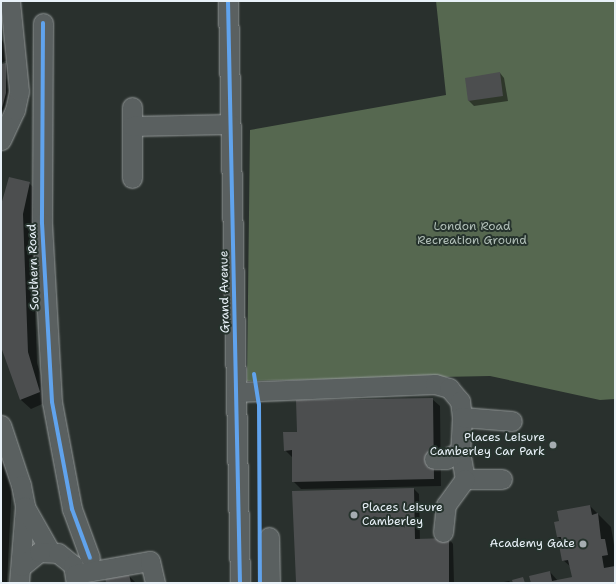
<!DOCTYPE html>
<html>
<head>
<meta charset="utf-8">
<style>
	body { margin:0 }
	#map { position:relative; width:616px; height:584px; overflow:hidden; background:#29302d; font-family:"Shantell Sans",sans-serif }
	div>[style] { position:absolute }
	.green>* { inset:0; background:#566850 }
	.shadow>* { inset:0; background:#0007 }
	.building>* { inset:0; background:#4c4e4f }
	.roads { filter:drop-shadow(0 0 1px #959a9a) drop-shadow(0 0 1px #959a9a) }
	.minor>* { height:19px; margin:-9.5px; padding:0 9.5px; transform-origin:9.5px; border-radius:9.5px; background:#5a6060 }
	.cycleway>* { height:4px; margin:-2px; padding:0 2px; transform-origin:2px; border-radius:2px; background:#60a3ed }
	.dots>* { width:11px; height:11px; translate:-50% -50%; box-sizing:border-box; border:2px solid #26332d; border-radius:50% }
	span { translate:-50% -50%; white-space:nowrap; text-align:center; line-height:1.15; -webkit-text-stroke:4px #26332d; paint-order:stroke }
	.park-label { font-size:12px; color:#b0beb7 }
	.street-label { font-size:12px; color:#e8f1f8 }
	.poi-label { font-size:12px; color:#e8f1f8 }
	.right { translate:-100% -50%; text-align:right }
	.left { translate:0 -50%; text-align:left }
	.frame { position:absolute; inset:0; border:2px solid #e8f1f8; pointer-events:none }
</style>
</head>
<body>
<div id="map">
	<div class="green">
		<div style="clip-path:polygon(436px 1px,615px 1px,615px 399px,600px 400px,490px 376px,247px 381px,250px 130px,446px 95px)"></div>
	</div>
	<div class="shadow">
		<div style="clip-path:polygon(1px 38px,12px 58px,1px 63px)"></div>
		<div style="clip-path:polygon(6px 64px,19px 77px,1px 139px,1px 65px)"></div>
		<div style="clip-path:polygon(500px 73px,504px 78px,508px 101px,474px 106px,469px 101px,466px 79px)"></div>
		<div style="clip-path:polygon(29px 183px,39px 193px,32px 224px,37px 363px,49px 401px,31px 409px,21px 400px,9px 360px,1px 345px,1px 206px)"></div>
		<div style="clip-path:polygon(432px 399px,440px 406px,441px 486px,301px 489px,293px 481px,292px 457px,285px 450px,298px 433px)"></div>
		<div style="clip-path:polygon(1px 415px,12px 483px,7px 583px,1px 583px)"></div>
		<div style="clip-path:polygon(414px 489px,419px 494px,420px 540px,449px 539px,453px 544px,454px 583px,297px 582px,293px 492px)"></div>
		<div style="clip-path:polygon(590px 506px,611px 527px,615px 551px,615px 583px,532px 583px,550px 572px,558px 581px,573px 577px,571px 567px,563px 560px,563px 542px,558px 537px,560px 522px)"></div>
		<div style="clip-path:polygon(128px 575px,136px 583px,107px 583px)"></div>
		<div style="clip-path:polygon(509px 581px,511px 583px,499px 583px)"></div>
	</div>
	<div class="building">
		<div style="clip-path:polygon(6px 63px,6px 93px,1px 112px,1px 64px)"></div>
		<div style="clip-path:polygon(500px 72px,503px 96px,468px 101px,465px 78px)"></div>
		<div style="clip-path:polygon(9px 177px,30px 182px,23px 214px,28px 352px,40px 392px,20px 400px,1px 347px,1px 205px)"></div>
		<div style="clip-path:polygon(433px 398px,434px 479px,292px 482px,292px 450px,284px 451px,283px 432px,297px 432px,296px 400px)"></div>
		<div style="clip-path:polygon(414px 488px,415px 539px,449px 538px,449px 583px,296px 582px,292px 491px)"></div>
		<div style="clip-path:polygon(590px 505px,592px 515px,598px 513px,601px 539px,605px 539px,608px 555px,602px 556px,604px 568px,615px 566px,615px 583px,531px 583px,529px 576px,550px 571px,552px 581px,572px 577px,568px 560px,562px 561px,559px 545px,562px 544px,561px 537px,557px 537px,554px 522px,559px 521px,557px 511px)"></div>
		<div style="clip-path:polygon(129px 574px,131px 583px,106px 583px,105px 576px)"></div>
		<div style="clip-path:polygon(523px 577px,525px 583px,513px 583px,512px 580px)"></div>
	</div>
	<div class="roads">
		<div class="minor">
			<div style="left:228px;top:1px;width:582px;rotate:88.82deg"></div>
			<div style="left:43px;top:23px;width:200px;rotate:90.3deg"></div>
			<div style="left:42px;top:223px;width:179px;rotate:86.8deg"></div>
			<div style="left:52px;top:402px;width:109px;rotate:79.4deg"></div>
			<div style="left:72px;top:509px;width:52px;rotate:69.8deg"></div>
			<div style="left:132px;top:107px;width:71px;rotate:90deg"></div>
			<div style="left:132px;top:126px;width:98px;rotate:-1.2deg"></div>
			<div style="left:1px;top:140px;width:33px;rotate:-65deg"></div>
			<div style="left:15px;top:110px;width:19px;rotate:-78deg"></div>
			<div style="left:19px;top:91px;width:90px;rotate:-95.7deg"></div>
			<div style="left:237px;top:392px;width:198px;rotate:-2.3deg"></div>
			<div style="left:435px;top:384px;width:15px;rotate:16deg"></div>
			<div style="left:449px;top:388px;width:17px;rotate:50deg"></div>
			<div style="left:460px;top:401px;width:16px;rotate:83deg"></div>
			<div style="left:462px;top:417px;width:34px;rotate:93deg"></div>
			<div style="left:460px;top:451px;width:28px;rotate:80deg"></div>
			<div style="left:465px;top:479px;width:37px"></div>
			<div style="left:462px;top:417px;width:50px;rotate:4.6deg"></div>
			<div style="left:1px;top:425px;width:63px;rotate:71.6deg"></div>
			<div style="left:21px;top:485px;width:21px;rotate:79deg"></div>
			<div style="left:25px;top:506px;width:77px;rotate:94.5deg"></div>
			<div style="left:434px;top:459px;width:12px"></div>
			<div style="left:446px;top:459px;width:16px;rotate:-30deg"></div>
			<div style="left:25px;top:507px;width:51px;rotate:60.4deg"></div>
			<div style="left:443px;top:532px;width:27px;rotate:-84deg"></div>
			<div style="left:446px;top:505px;width:32px;rotate:-54deg"></div>
			<div style="left:269px;top:537px;width:46px;rotate:88.8deg"></div>
			<div style="left:22px;top:566px;width:22px;rotate:-39deg"></div>
			<div style="left:39px;top:552px;width:19px;rotate:3deg"></div>
			<div style="left:58px;top:553px;width:19px;rotate:39deg"></div>
			<div style="left:73px;top:565px;width:18px;rotate:81deg"></div>
			<div style="left:76px;top:574px;width:75px;rotate:-10deg"></div>
			<div style="left:150px;top:561px;width:23px;rotate:77deg"></div>
		</div>
	</div>
	<div class="cycleway">
		<div style="left:228px;top:1px;width:582px;rotate:88.82deg"></div>
		<div style="left:43px;top:23px;width:200px;rotate:90.3deg"></div>
		<div style="left:42px;top:223px;width:179px;rotate:86.8deg"></div>
		<div style="left:52px;top:402px;width:109px;rotate:79.4deg"></div>
		<div style="left:72px;top:509px;width:52px;rotate:69.8deg"></div>
		<div style="left:254px;top:374px;width:30px;rotate:81deg"></div>
		<div style="left:259px;top:404px;width:179px;rotate:89.7deg"></div>
	</div>
	<div class="dots">
		<div style="left:553px;top:445px;background:#a5adb1"></div>
		<div style="left:354px;top:515px;background:#a5adb1"></div>
		<div style="left:583px;top:544px;background:#a5adb1"></div>
	</div>
	<div class="park-label">
		<span style="left:472px;top:234px">London Road<br>Recreation Ground</span>
	</div>
	<div class="street-label">
		<span style="left:34px;top:267px;rotate:-92deg">Southern Road</span>
		<span style="left:225px;top:292px;rotate:-91deg">Grand Avenue</span>
	</div>
	<div class="poi-label">
		<span class="right" style="left:545px;top:445px">Places Leisure<br>Camberley Car Park</span>
		<span class="left" style="left:362px;top:515px">Places Leisure<br>Camberley</span>
		<span class="right" style="left:575px;top:544px">Academy Gate</span>
	</div>
	<div class="frame"></div>
</div>
</body>
</html>
